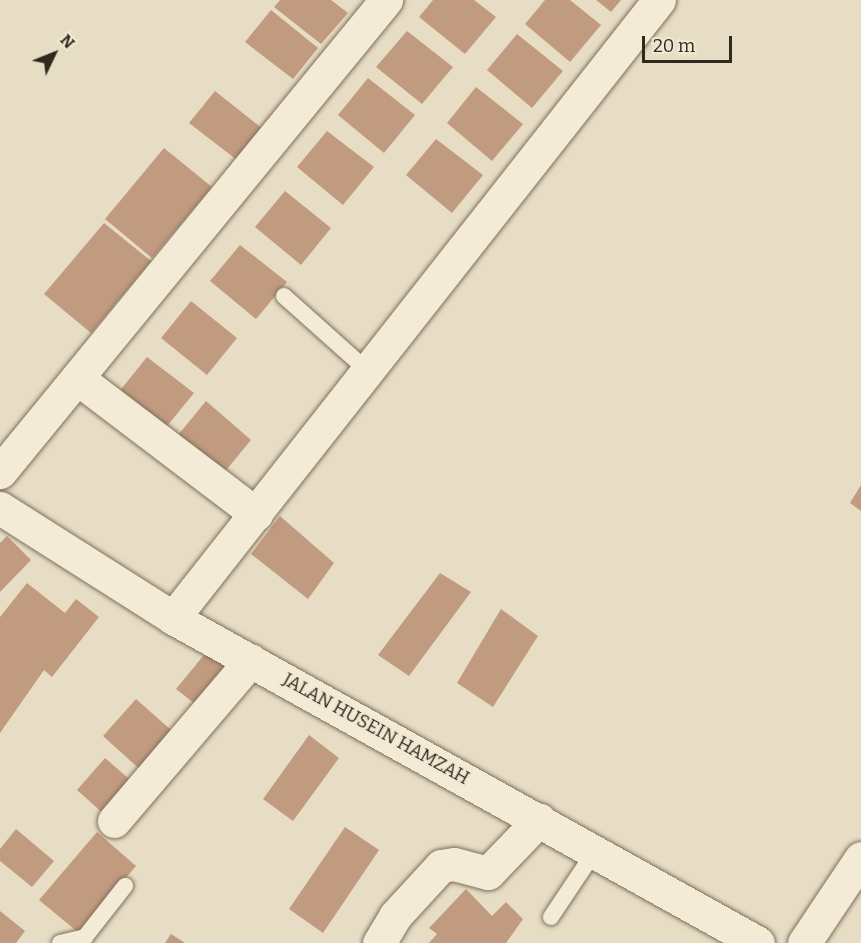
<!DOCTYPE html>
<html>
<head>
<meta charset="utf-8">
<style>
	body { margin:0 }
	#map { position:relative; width:861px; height:943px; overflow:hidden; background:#e7ddc4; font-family:Bitter,serif }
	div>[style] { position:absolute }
	.building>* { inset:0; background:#c19b7f }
	.roads { filter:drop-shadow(0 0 2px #80705d) drop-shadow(0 0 2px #80705d) }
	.lane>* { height:16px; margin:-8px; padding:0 8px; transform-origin:8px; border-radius:8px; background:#f4ebd6 }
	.street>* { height:33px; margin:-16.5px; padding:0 16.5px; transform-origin:16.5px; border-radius:16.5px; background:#f4ebd6 }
	.secondary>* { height:33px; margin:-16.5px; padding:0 16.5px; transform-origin:16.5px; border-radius:16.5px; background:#f4ebd6 }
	span { translate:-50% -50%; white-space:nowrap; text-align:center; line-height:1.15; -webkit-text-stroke:4.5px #f0e8d2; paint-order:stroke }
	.street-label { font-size:18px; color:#32281f }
	.north { position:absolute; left:24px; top:24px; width:60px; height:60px; -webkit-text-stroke:4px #f0e8d2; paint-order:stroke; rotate:47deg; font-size:16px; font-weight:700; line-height:24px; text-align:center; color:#32281f }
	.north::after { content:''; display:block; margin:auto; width:21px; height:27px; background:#32281f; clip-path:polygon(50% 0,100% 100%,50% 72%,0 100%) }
	.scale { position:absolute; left:642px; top:36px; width:90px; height:27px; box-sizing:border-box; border:3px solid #32281f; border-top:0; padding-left:8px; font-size:18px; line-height:21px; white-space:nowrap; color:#32281f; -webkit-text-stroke:4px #f0e8d2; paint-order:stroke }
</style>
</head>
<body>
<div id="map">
	<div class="building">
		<div style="clip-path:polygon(280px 0,331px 0,348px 13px,321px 44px,274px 7px)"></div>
		<div style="clip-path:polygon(433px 0,474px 0,496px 17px,465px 54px,419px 17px)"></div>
		<div style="clip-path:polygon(545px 0,570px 0,601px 25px,570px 62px,525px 24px)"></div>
		<div style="clip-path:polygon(596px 0,621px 0,611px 12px)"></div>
		<div style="clip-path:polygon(271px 10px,318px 48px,293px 79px,245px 42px)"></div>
		<div style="clip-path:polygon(407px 31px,453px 67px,422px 104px,376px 67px)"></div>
		<div style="clip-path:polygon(517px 34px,563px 71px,532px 108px,487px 70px)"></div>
		<div style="clip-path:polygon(368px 78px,415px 115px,384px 153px,338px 115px)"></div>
		<div style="clip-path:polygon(476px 87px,523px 124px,492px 161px,447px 123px)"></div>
		<div style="clip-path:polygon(215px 91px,263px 129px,237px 160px,189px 123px)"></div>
		<div style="clip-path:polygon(327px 131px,374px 167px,343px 205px,297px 167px)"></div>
		<div style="clip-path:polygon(436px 139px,483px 175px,452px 213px,406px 175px)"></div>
		<div style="clip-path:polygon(164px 148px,212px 187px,152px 258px,105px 219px)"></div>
		<div style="clip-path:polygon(285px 191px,331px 228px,301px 265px,255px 227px)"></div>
		<div style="clip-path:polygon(104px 223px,151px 261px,91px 333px,44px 294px)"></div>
		<div style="clip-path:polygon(240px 245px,287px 282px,256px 319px,210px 281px)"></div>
		<div style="clip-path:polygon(191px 301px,237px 338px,207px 375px,161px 338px)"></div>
		<div style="clip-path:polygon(147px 357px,194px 393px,163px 431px,118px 393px)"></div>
		<div style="clip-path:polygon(206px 401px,251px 440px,218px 480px,174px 440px)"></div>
		<div style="clip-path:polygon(861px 485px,861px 511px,850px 503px)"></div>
		<div style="clip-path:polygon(280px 516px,334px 563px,308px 599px,251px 554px)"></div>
		<div style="clip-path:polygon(7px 536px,31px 560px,0 592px,0 543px)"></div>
		<div style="clip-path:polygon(440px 573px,471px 592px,409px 676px,378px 655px)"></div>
		<div style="clip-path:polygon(27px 583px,65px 613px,76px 599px,99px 617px,52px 677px,44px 670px,0 733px,0 617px)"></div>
		<div style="clip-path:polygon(501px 609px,538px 636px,493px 707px,457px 683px)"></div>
		<div style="clip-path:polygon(208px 650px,235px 673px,204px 711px,176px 689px)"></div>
		<div style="clip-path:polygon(136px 699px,179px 737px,145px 774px,103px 736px)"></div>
		<div style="clip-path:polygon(309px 735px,339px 758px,293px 821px,263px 799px)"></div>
		<div style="clip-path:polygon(105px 758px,135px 784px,106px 816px,77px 790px)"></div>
		<div style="clip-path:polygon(345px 827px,379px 850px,323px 933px,289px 909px)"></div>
		<div style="clip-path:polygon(16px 829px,54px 861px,32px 887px,0 861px,0 849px)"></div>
		<div style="clip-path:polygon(97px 832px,136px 866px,79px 933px,39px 900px)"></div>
		<div style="clip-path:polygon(466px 889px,492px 916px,506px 902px,523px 919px,506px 943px,429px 943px,437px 934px,429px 928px)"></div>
		<div style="clip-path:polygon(0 911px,25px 931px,16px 943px,0 943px)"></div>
		<div style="clip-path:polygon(171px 934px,185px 943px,165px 943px)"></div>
	</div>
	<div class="roads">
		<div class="lane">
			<div style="left:284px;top:296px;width:113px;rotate:41.8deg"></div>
			<div style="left:551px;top:917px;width:79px;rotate:-56.3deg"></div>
			<div style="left:60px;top:943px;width:26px;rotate:-13deg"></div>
			<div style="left:85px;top:937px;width:65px;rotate:-51.9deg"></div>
		</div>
		<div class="street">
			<div style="left:77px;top:378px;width:225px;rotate:37.2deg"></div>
			<div style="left:0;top:472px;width:610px;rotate:-50.72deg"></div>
			<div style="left:173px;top:618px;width:786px;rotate:-51.82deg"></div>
			<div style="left:114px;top:821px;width:211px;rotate:-49.6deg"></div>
			<div style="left:379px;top:943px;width:31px;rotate:-59deg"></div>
			<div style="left:395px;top:916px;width:68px;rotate:-47.4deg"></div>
			<div style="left:441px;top:866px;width:13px;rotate:-9deg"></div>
			<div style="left:454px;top:864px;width:35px;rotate:15deg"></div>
			<div style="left:488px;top:873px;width:74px;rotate:-46.1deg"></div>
			<div style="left:804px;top:943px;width:102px;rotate:-56.2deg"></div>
		</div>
		<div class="secondary">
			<div style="left:0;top:508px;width:205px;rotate:32.4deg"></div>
			<div style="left:173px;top:618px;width:669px;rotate:29.05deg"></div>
		</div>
	</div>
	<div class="street-label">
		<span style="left:376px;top:729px;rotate:29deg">JALAN HUSEIN HAMZAH</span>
	</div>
	<div class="north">N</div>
	<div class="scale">20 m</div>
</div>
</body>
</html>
